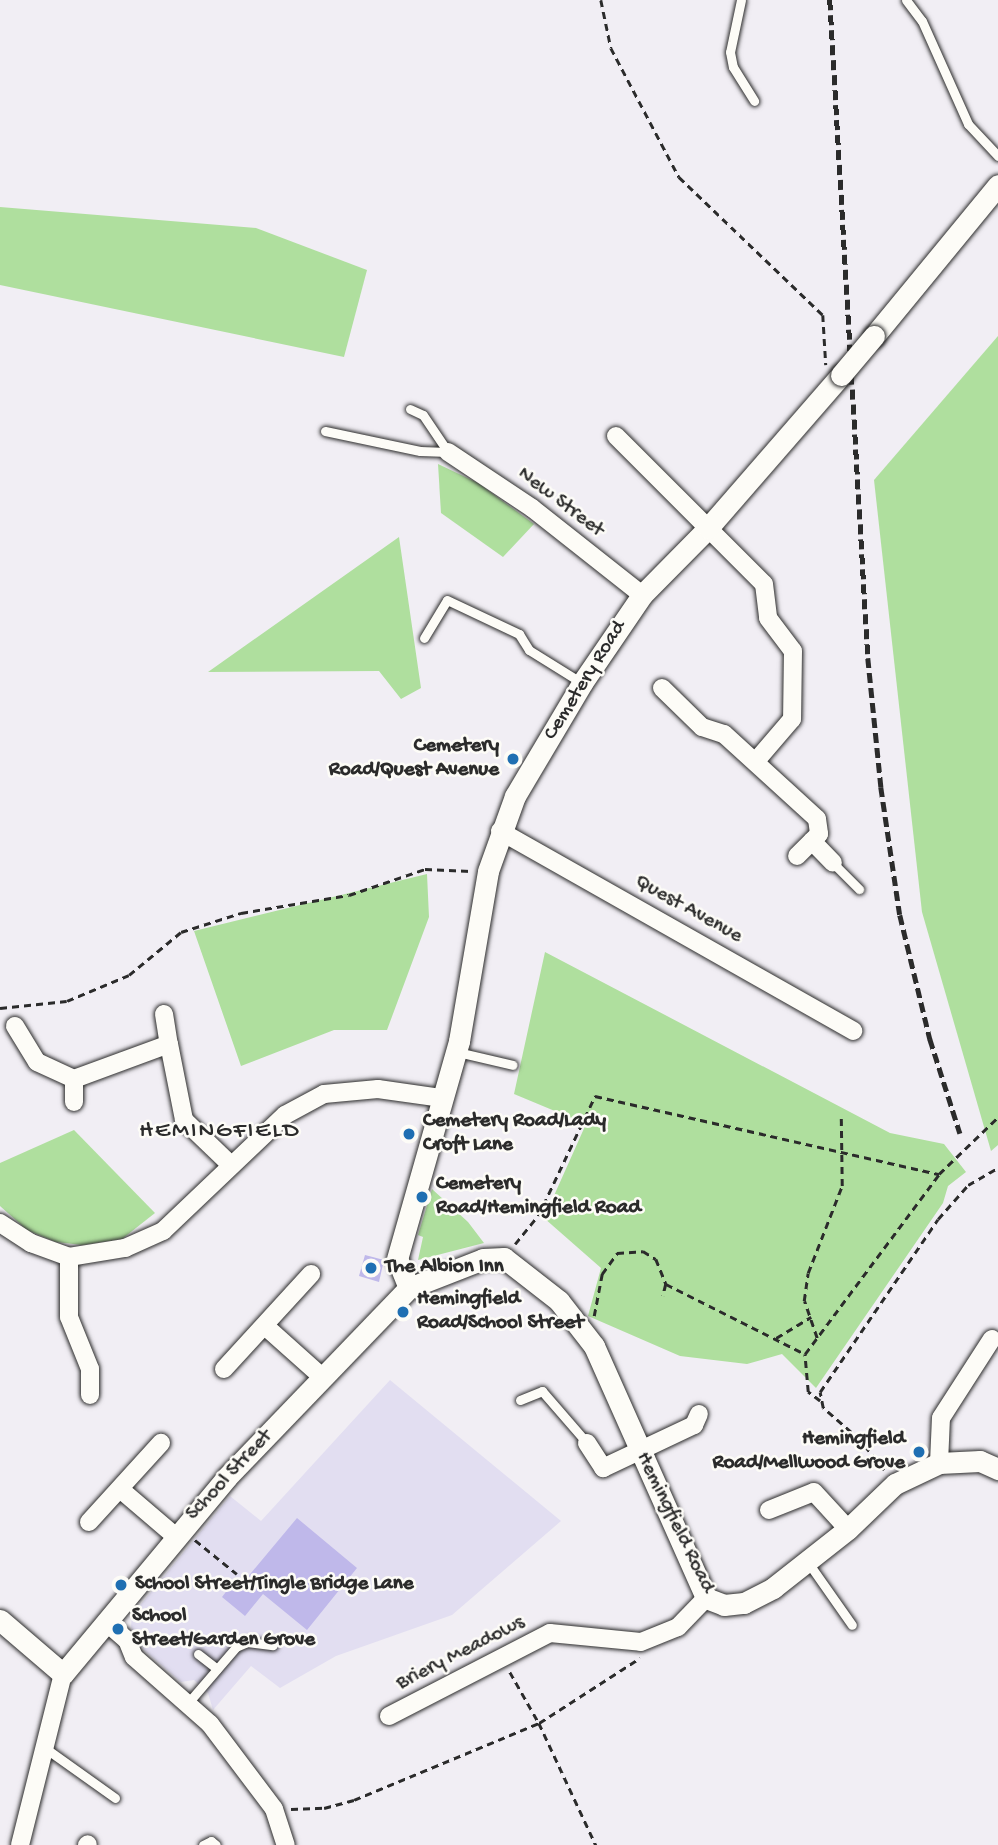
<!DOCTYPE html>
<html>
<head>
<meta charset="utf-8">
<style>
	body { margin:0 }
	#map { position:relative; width:998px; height:1845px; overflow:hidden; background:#f1eef4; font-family:"Gochi Hand",sans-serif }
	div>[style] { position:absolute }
	.built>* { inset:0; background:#e2def1 }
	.green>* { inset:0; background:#afdf9e }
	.building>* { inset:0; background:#bfb8ea }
	.path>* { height:2.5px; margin-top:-1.25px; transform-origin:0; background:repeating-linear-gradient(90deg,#2b2b2b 0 7px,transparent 0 12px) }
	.roads { filter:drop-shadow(0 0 2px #2b2b2b) drop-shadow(0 0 2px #2b2b2b) }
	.service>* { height:9px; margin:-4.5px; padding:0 4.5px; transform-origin:4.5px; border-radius:4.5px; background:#fdfcf7 }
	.minor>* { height:18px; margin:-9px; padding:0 9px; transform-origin:9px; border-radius:9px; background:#fdfcf7 }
	.tertiary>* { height:21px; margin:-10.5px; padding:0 10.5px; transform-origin:10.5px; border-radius:10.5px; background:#fdfcf7 }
	.rail>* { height:4.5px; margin-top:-2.25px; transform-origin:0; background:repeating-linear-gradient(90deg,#2b2b2b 0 10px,transparent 0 15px) }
	.bridges { filter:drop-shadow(0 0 2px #2b2b2b) drop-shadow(0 0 2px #2b2b2b) }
	.tertiary-bridge>* { height:21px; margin:-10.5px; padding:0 10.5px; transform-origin:10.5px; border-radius:10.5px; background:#fdfcf7 }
	.dots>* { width:19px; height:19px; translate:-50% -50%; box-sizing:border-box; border:4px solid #fdfcf7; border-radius:50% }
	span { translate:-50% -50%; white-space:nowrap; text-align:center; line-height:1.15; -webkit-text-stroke:5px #fdfcf7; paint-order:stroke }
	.street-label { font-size:21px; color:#2b2b2b }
	.poi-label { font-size:21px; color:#2b2b2b; font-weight:700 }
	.right { translate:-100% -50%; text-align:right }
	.left { translate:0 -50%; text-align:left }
	.quarter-label { font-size:24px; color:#2b2b2b; letter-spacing:2px }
</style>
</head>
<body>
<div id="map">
	<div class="built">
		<div style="clip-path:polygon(390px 1380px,561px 1521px,452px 1615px,336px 1656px,280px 1688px,251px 1666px,213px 1710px,208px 1693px,194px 1680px,181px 1682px,144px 1650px,131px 1627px,132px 1615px,230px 1496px,261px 1521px)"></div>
	</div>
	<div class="green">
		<div style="clip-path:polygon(0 207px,256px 228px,367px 270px,344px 357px,0 285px)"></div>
		<div style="clip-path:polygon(998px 336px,998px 1145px,991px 1151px,922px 912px,874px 480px)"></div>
		<div style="clip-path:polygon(438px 464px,478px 483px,534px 524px,503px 557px,441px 513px)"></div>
		<div style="clip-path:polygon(399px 537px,421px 688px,401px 699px,379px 671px,208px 672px)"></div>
		<div style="clip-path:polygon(427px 874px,429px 917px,387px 1030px,334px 1030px,241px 1066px,194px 931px)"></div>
		<div style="clip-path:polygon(545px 952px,890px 1133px,944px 1144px,966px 1172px,948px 1186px,943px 1203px,816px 1388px,782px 1354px,747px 1364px,680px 1356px,588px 1316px,601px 1268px,544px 1218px,586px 1124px,514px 1094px)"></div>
		<div style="clip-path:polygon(74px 1130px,155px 1213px,122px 1239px,82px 1245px,56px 1242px,27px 1230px,0 1206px,0 1163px)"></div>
		<div style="clip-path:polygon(432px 1189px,468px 1222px,484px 1243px,418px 1260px,423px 1237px,418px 1235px)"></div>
	</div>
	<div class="building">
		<div style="clip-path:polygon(365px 1255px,384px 1260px,379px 1282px,359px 1276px)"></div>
		<div style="clip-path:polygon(297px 1518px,357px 1568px,307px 1630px,263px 1594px,245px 1616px,222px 1597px,235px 1580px,241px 1585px)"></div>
	</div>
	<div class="path">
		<div style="left:601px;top:0;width:49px;rotate:78.2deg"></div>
		<div style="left:611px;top:48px;width:146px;rotate:62.2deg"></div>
		<div style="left:679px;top:177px;width:199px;rotate:43.8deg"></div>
		<div style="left:823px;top:315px;width:50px;rotate:86.6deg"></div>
		<div style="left:0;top:1008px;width:67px;rotate:-6deg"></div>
		<div style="left:67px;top:1001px;width:67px;rotate:-22.8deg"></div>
		<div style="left:129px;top:975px;width:67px;rotate:-39.6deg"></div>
		<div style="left:181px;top:932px;width:63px;rotate:-17.6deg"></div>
		<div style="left:241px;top:913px;width:109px;rotate:-9.5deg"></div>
		<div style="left:349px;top:895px;width:80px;rotate:-18.9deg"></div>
		<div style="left:425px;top:869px;width:46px;rotate:2.5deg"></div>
		<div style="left:515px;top:1244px;width:36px;rotate:-51deg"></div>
		<div style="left:538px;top:1216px;width:133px;rotate:-64.6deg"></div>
		<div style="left:595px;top:1096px;width:353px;rotate:12.8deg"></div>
		<div style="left:666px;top:1284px;width:156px;rotate:26.7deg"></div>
		<div style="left:594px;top:1316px;width:43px;rotate:-79.2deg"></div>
		<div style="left:602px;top:1274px;width:26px;rotate:-54deg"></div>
		<div style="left:617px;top:1253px;width:26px;rotate:-4deg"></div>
		<div style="left:643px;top:1251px;width:15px;rotate:32deg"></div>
		<div style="left:656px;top:1259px;width:27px;rotate:68deg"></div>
		<div style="left:666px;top:1284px;width:12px;rotate:104deg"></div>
		<div style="left:776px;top:1338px;width:41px;rotate:-31deg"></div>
		<div style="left:817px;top:1338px;width:39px;rotate:-109deg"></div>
		<div style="left:804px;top:1301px;width:28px;rotate:-82deg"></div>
		<div style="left:808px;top:1273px;width:93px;rotate:-68.7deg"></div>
		<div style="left:842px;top:1186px;width:72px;rotate:-90.8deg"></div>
		<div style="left:820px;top:1401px;width:15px;rotate:-143deg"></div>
		<div style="left:808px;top:1392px;width:38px;rotate:-95deg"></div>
		<div style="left:805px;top:1354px;width:224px;rotate:-53.3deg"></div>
		<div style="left:939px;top:1174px;width:82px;rotate:-44deg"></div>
		<div style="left:884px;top:1470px;width:38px;rotate:-129deg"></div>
		<div style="left:860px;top:1440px;width:49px;rotate:-139.1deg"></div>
		<div style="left:823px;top:1408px;width:16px;rotate:-101deg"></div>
		<div style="left:820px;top:1392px;width:209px;rotate:-55.7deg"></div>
		<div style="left:938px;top:1219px;width:45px;rotate:-48.6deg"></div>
		<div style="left:968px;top:1185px;width:34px;rotate:-30deg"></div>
		<div style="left:195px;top:1540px;width:54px;rotate:39deg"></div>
		<div style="left:510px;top:1672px;width:59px;rotate:60.4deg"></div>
		<div style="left:539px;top:1723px;width:135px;rotate:65deg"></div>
		<div style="left:291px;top:1809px;width:33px;rotate:-2deg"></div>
		<div style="left:324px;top:1808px;width:31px;rotate:-15deg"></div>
		<div style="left:354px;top:1800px;width:200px;rotate:-22.6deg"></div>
		<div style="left:539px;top:1723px;width:120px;rotate:-32.8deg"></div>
	</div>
	<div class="roads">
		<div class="service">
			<div style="left:741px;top:0;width:53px;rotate:101.9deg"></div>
			<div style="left:730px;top:52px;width:15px;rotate:79deg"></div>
			<div style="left:733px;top:67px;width:40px;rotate:58deg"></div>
			<div style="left:906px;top:0;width:26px;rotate:53deg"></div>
			<div style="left:922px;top:21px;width:113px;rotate:65.9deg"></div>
			<div style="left:968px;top:124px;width:44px;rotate:46.8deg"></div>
			<div style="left:410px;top:409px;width:14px;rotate:25deg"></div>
			<div style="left:423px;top:415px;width:45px;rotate:56deg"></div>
			<div style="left:325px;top:431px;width:97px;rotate:11.9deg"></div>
			<div style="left:420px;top:451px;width:28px;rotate:2deg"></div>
			<div style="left:424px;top:638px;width:44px;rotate:-58.8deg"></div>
			<div style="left:447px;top:600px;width:80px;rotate:25.3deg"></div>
			<div style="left:519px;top:634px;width:19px;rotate:58deg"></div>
			<div style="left:529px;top:650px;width:62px;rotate:31.9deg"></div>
			<div style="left:833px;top:863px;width:37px;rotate:45deg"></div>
			<div style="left:457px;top:1052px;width:57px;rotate:13.1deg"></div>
			<div style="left:520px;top:1400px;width:24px;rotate:-22deg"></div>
			<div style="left:542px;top:1391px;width:69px;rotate:49.1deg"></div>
			<div style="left:807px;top:1561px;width:78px;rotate:54.9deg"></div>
			<div style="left:198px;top:1654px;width:24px;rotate:38deg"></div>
			<div style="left:187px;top:1704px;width:75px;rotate:-49.3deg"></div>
			<div style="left:236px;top:1647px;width:12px;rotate:-24deg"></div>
			<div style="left:247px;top:1642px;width:26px;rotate:7deg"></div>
			<div style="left:45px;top:1748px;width:86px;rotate:35.5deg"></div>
			<div style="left:203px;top:1845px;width:9px;rotate:-27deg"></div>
			<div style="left:211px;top:1841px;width:6px;rotate:39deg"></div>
		</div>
		<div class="minor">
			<div style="left:616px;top:436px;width:209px;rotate:45deg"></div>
			<div style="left:764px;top:584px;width:34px;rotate:83deg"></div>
			<div style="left:768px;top:618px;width:41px;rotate:52.9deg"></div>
			<div style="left:793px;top:651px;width:68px;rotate:90.8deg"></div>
			<div style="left:792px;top:719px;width:55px;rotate:130.6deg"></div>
			<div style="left:448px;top:452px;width:101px;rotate:33.7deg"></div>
			<div style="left:532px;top:508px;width:140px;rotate:38.3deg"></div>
			<div style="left:662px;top:688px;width:56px;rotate:44.3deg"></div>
			<div style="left:702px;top:727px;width:23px;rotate:18deg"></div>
			<div style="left:724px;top:734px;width:126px;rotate:42.4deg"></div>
			<div style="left:817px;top:819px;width:15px;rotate:82deg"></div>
			<div style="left:819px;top:834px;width:31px;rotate:135deg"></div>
			<div style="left:500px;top:831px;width:406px;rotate:29.5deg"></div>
			<div style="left:812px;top:841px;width:30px;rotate:46deg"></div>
			<div style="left:164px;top:1014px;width:30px;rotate:81deg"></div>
			<div style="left:15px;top:1026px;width:42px;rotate:58.6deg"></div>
			<div style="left:37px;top:1062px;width:41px;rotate:24.7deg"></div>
			<div style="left:74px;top:1079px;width:101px;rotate:-20.2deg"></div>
			<div style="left:169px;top:1044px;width:77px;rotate:78.8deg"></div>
			<div style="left:184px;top:1120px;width:65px;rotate:43.8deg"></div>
			<div style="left:74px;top:1102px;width:23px;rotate:-90deg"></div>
			<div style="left:0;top:1223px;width:37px;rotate:33deg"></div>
			<div style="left:31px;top:1243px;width:40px;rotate:20.2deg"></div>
			<div style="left:69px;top:1257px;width:57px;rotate:-9.1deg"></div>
			<div style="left:125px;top:1248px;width:42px;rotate:-24.1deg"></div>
			<div style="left:163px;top:1231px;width:168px;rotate:-43.6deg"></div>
			<div style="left:285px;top:1115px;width:44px;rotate:-28.3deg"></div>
			<div style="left:324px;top:1094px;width:54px;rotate:-5.3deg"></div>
			<div style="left:378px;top:1089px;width:65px;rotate:8deg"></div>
			<div style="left:69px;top:1257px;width:60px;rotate:90deg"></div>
			<div style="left:69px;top:1317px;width:56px;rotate:68deg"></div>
			<div style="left:90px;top:1369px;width:26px;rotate:90deg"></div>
			<div style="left:265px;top:1326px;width:76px;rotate:41.8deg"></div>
			<div style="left:224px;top:1369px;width:129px;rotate:-47.5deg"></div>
			<div style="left:587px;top:1443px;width:30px;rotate:57deg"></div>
			<div style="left:603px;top:1468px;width:101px;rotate:-25.3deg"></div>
			<div style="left:694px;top:1425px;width:12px;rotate:-66deg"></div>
			<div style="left:939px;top:1463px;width:45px;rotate:-87.5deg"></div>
			<div style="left:941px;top:1418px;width:94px;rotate:-57.2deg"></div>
			<div style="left:120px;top:1489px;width:72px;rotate:40.5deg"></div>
			<div style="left:769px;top:1510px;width:48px;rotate:-21.8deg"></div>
			<div style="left:814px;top:1492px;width:50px;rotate:47.4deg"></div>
			<div style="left:89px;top:1522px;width:107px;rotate:-47.7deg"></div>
			<div style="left:106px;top:1622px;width:28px;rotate:41deg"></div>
			<div style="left:127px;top:1640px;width:18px;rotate:68deg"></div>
			<div style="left:134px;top:1657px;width:101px;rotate:41.4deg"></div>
			<div style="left:210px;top:1724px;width:106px;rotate:53deg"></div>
			<div style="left:274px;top:1809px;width:38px;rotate:72deg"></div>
			<div style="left:389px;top:1716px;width:181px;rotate:-27.3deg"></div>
			<div style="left:550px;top:1633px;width:91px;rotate:5.6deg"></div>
			<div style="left:641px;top:1642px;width:40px;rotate:-22deg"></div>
			<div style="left:678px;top:1627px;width:40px;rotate:-46deg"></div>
			<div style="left:20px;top:1845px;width:176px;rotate:-75.9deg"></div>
			<div style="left:87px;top:1845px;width:1px;rotate:-45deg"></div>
		</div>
		<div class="tertiary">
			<div style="left:874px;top:336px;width:195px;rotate:-50.6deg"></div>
			<div style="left:409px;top:1288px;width:31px;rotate:-112deg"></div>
			<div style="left:397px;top:1259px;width:227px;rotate:-74.1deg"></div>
			<div style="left:459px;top:1041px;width:172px;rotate:-80.3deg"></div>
			<div style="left:488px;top:871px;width:80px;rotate:-70.2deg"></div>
			<div style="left:515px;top:796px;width:131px;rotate:-59.3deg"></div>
			<div style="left:582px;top:683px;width:107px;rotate:-55.7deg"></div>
			<div style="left:642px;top:595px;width:94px;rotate:-45.4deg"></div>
			<div style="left:708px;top:528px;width:203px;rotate:-49deg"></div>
			<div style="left:0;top:1620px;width:83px;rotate:40.6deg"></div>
			<div style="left:63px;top:1674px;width:256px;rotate:-50.2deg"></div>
			<div style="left:227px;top:1477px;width:262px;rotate:-46.1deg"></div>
			<div style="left:409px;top:1288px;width:79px;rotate:-21.4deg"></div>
			<div style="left:483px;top:1259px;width:21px;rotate:-3deg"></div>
			<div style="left:504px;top:1258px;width:70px;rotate:38deg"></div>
			<div style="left:559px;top:1301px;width:57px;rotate:52.1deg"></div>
			<div style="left:594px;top:1346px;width:276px;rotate:66deg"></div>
			<div style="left:706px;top:1598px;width:19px;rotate:21deg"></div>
			<div style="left:724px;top:1605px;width:20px;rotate:-6deg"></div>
			<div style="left:744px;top:1603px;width:33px;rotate:-27deg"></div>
			<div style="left:773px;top:1588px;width:95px;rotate:-38.2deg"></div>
			<div style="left:848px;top:1529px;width:65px;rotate:-43.8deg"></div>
			<div style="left:895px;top:1484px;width:49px;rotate:-25.5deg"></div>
			<div style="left:939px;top:1463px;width:41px;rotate:-2.8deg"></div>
			<div style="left:980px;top:1461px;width:20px;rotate:24deg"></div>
		</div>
	</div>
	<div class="rail">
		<div style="left:830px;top:0;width:659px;rotate:86.69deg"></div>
		<div style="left:868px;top:658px;width:130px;rotate:84.2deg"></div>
		<div style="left:881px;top:787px;width:129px;rotate:81.6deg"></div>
		<div style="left:900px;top:915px;width:128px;rotate:76.4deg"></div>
		<div style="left:930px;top:1039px;width:99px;rotate:72.3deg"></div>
	</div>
	<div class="bridges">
		<div class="tertiary-bridge">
			<div style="left:841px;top:375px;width:51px;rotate:-49.8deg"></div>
		</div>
	</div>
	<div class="dots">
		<div style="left:513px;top:759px;background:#1f6fb2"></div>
		<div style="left:409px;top:1134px;background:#1f6fb2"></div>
		<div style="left:422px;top:1197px;background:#1f6fb2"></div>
		<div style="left:371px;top:1268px;background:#1f6fb2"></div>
		<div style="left:403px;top:1312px;background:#1f6fb2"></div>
		<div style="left:919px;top:1452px;background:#1f6fb2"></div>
		<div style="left:121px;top:1585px;background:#1f6fb2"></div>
		<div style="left:118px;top:1629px;background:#1f6fb2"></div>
	</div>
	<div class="street-label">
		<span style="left:560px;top:503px;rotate:37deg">New Street</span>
		<span style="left:586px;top:681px;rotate:-58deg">Cemetery Road</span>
		<span style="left:688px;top:910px;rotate:29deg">Quest Avenue</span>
		<span style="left:230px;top:1476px;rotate:-47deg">School Street</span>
		<span style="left:674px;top:1523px;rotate:64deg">Hemingfield Road</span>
		<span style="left:461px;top:1654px;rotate:-27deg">Briery Meadows</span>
	</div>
	<div class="poi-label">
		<span class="right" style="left:499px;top:759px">Cemetery<br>Road/Quest Avenue</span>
		<span class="left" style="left:423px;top:1134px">Cemetery Road/Lady<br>Croft Lane</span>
		<span class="left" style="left:436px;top:1197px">Cemetery<br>Road/Hemingfield Road</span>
		<span class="left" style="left:385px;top:1268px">The Albion Inn</span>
		<span class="left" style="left:417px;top:1312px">Hemingfield<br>Road/School Street</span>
		<span class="right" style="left:905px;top:1452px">Hemingfield<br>Road/Mellwood Grove</span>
		<span class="left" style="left:135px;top:1585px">School Street/Tingle Bridge Lane</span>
		<span class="left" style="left:132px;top:1629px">School<br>Street/Garden Grove</span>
	</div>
	<div class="quarter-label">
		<span style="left:220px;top:1132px">HEMINGFIELD</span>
	</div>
</div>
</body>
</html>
